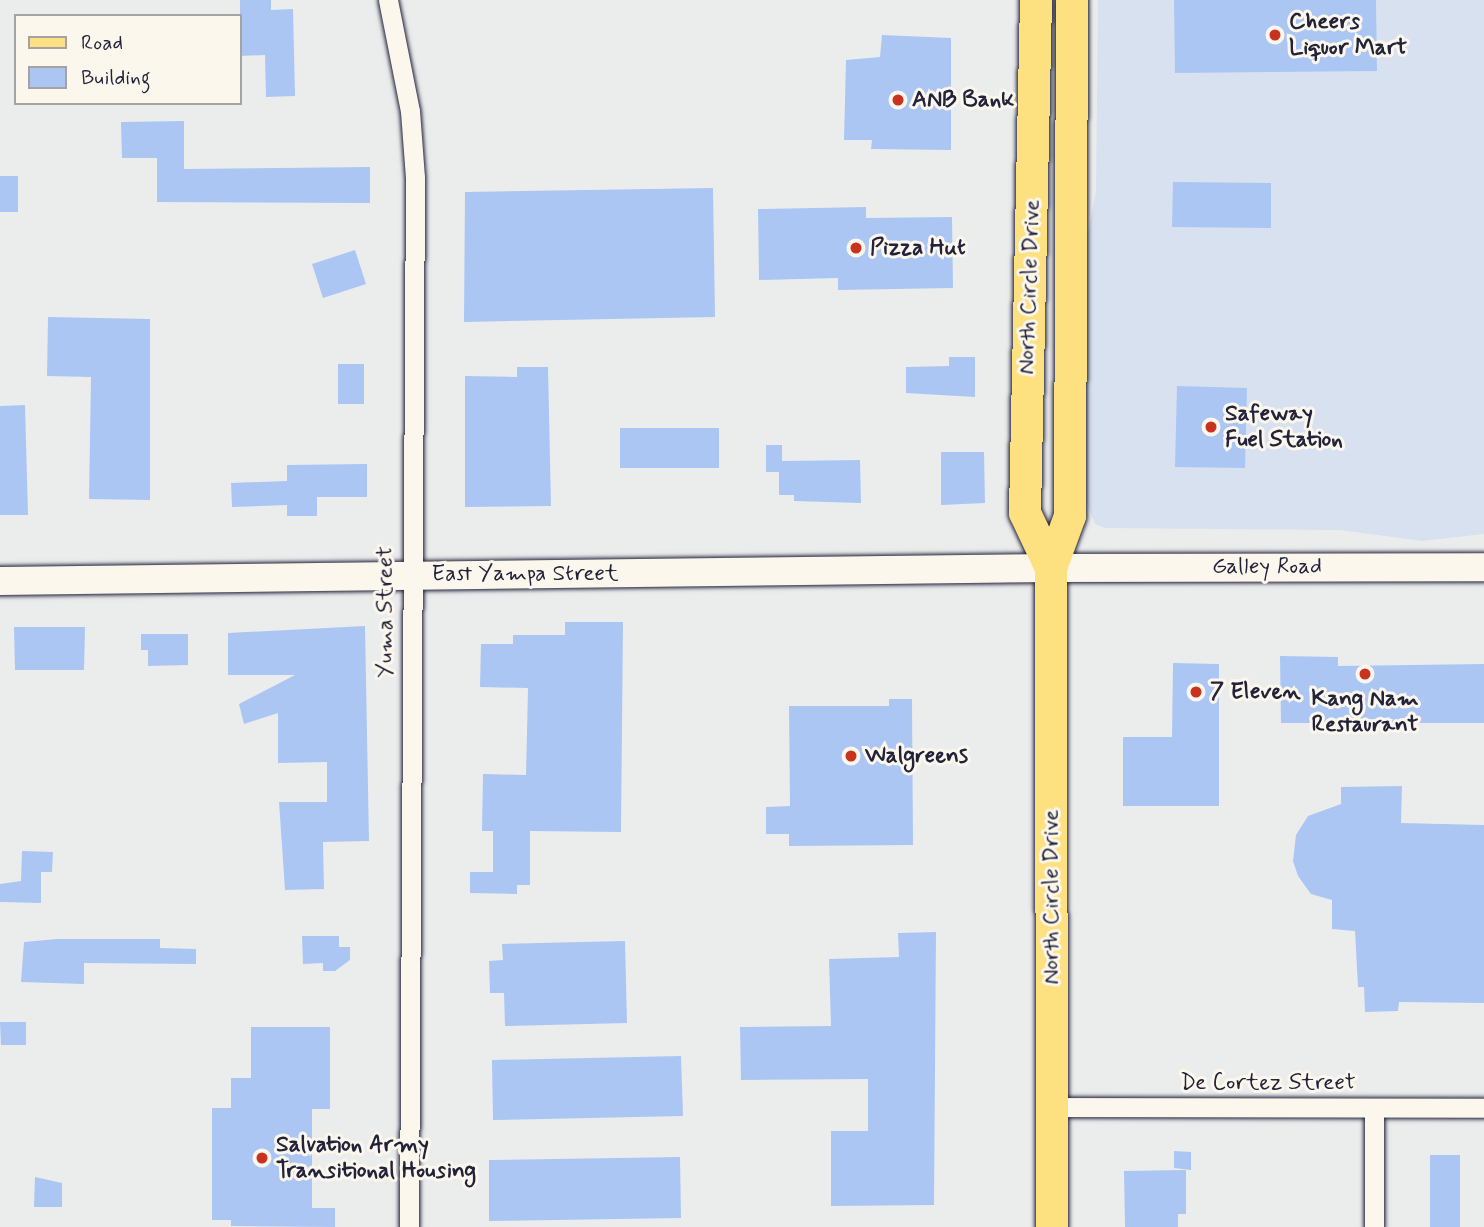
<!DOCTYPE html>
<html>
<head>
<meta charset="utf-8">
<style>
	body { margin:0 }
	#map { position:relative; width:1484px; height:1227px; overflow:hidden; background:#ebeded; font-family:Mynerve,sans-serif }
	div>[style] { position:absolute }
	.built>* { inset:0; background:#d8e1ef }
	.building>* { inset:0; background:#abc6f3 }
	.roads { filter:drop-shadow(0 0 2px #22223b) drop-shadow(0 0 2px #22223b) }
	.street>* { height:19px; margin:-9.5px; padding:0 9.5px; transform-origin:9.5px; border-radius:9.5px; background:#fbf7ec }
	.secondary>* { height:28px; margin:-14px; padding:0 14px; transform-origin:14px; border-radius:14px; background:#fbf7ec }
	.primary>* { height:32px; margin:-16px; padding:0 16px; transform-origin:16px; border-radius:16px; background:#fde080 }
	.dots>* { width:19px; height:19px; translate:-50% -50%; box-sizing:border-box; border:4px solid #fbf7ec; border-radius:50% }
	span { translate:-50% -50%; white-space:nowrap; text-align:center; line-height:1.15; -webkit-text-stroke:6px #fbf7ec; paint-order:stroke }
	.poi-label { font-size:23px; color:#22223b; font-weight:700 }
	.left { translate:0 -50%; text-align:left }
	.street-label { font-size:23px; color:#22223b }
	.legend { position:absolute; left:14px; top:14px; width:228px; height:91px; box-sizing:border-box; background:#fbf7ec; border:2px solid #a4a2a5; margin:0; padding:9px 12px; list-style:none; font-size:21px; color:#22223b }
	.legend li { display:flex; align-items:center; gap:14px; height:35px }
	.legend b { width:35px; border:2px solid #a4a2a5 }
</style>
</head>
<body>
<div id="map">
	<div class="built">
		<div style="clip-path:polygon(1098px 0,1484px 0,1484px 534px,1422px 541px,1340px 530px,1105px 528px,1095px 524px,1084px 498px,1086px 244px,1096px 191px)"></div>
	</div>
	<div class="building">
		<div style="clip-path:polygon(240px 0,271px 0,271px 10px,293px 9px,295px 96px,266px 97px,265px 55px,240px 56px)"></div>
		<div style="clip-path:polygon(1174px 0,1376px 0,1377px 71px,1175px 73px)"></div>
		<div style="clip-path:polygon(882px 35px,951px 38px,951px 150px,871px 149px,872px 140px,844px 140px,846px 60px,880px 57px)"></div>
		<div style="clip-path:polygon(184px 121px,184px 169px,370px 167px,370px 203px,157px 202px,157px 158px,122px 158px,121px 122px)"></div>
		<div style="clip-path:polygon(0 176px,18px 176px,18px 212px,0 212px)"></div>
		<div style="clip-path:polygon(1173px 182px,1271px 183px,1271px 228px,1172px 227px)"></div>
		<div style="clip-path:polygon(713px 188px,715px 317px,464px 322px,465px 192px)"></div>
		<div style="clip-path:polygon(866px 207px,866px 218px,952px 217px,953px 288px,838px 290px,838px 278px,759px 280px,758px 209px)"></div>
		<div style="clip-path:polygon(355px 250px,366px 284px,323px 298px,312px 264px)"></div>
		<div style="clip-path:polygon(48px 317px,150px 319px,150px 500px,89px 499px,91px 377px,47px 376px)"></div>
		<div style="clip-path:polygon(949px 357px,975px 357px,975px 397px,906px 393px,906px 367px,949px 366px)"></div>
		<div style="clip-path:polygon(338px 364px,364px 364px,364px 404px,338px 404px)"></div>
		<div style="clip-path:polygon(517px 367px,548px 367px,551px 506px,465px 507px,465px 376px,517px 377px)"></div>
		<div style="clip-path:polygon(1177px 386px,1247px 388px,1245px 468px,1175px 467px)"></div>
		<div style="clip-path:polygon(25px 405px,28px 515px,0 515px,0 406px)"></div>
		<div style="clip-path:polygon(620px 428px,719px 428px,719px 468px,620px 468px)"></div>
		<div style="clip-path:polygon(766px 445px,782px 445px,782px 461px,860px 460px,861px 503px,794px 501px,794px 495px,779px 495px,779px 472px,766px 472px)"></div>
		<div style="clip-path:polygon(941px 452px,984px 452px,985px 503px,941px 505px)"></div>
		<div style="clip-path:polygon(367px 464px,367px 497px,317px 497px,317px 516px,287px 516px,287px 505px,232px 507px,231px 483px,287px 481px,287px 465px)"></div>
		<div style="clip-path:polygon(565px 622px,623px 622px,621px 832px,530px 831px,530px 885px,517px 885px,517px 894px,470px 893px,470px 872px,493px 872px,493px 831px,482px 831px,483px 774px,526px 775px,528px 688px,480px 687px,481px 644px,513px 644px,513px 635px,565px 635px)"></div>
		<div style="clip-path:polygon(365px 626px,369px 841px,323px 842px,324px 889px,285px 890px,279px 802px,327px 802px,327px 762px,278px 763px,278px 713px,244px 724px,239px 704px,295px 675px,228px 675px,228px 633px)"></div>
		<div style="clip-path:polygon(14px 627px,85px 627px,84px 670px,15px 670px)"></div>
		<div style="clip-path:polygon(141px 634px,188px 634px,188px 665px,148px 666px,148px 650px,141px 650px)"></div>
		<div style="clip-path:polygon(1280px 656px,1338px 657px,1338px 666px,1484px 664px,1484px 723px,1281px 723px)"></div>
		<div style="clip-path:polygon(1173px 663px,1219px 664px,1219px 806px,1123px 806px,1123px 737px,1172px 737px)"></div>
		<div style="clip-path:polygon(889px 699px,912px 699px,913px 845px,789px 846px,789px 834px,766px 834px,766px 807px,790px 806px,789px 706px,889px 706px)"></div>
		<div style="clip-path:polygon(1402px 786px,1401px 823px,1484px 825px,1484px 1003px,1399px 1002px,1398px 1011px,1365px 1012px,1364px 987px,1358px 987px,1355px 931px,1332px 929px,1332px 900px,1311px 894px,1298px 876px,1293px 861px,1296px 835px,1308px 816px,1341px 804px,1341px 787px)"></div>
		<div style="clip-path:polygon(22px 851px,53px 852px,52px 872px,41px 872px,41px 903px,0 902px,0 884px,21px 881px)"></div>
		<div style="clip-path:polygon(936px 932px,934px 1205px,831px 1206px,831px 1131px,868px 1131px,868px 1079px,741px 1080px,740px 1027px,831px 1026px,829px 959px,899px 957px,898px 933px)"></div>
		<div style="clip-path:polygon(302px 936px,339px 936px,339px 947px,350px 947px,350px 960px,335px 971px,323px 971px,323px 963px,303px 964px)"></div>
		<div style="clip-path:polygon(57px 939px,160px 939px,160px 948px,196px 949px,196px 964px,84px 963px,84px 984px,21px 982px,24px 942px)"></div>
		<div style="clip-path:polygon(625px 941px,627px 1023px,505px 1026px,504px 993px,490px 993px,489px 961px,503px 960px,502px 944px)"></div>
		<div style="clip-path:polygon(0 1022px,26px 1022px,26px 1045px,1px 1045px)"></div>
		<div style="clip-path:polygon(251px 1027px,330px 1027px,330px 1109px,312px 1109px,312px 1208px,335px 1208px,335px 1227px,231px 1226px,231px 1220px,212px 1220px,212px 1108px,231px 1108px,231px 1078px,251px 1078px)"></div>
		<div style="clip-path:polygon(681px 1056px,683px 1116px,493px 1120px,492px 1060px)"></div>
		<div style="clip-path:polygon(1174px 1151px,1191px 1152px,1191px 1170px,1174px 1168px)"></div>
		<div style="clip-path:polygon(1430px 1155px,1460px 1155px,1460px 1227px,1430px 1227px)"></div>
		<div style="clip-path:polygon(680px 1157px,681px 1218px,489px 1221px,489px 1160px)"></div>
		<div style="clip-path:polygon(1186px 1170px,1186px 1214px,1178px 1214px,1178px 1227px,1125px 1227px,1124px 1171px)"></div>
		<div style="clip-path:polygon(35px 1177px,62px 1183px,62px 1207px,34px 1207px)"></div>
	</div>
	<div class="roads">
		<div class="street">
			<div style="left:388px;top:0;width:113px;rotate:78.8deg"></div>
			<div style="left:410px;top:111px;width:66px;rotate:85.7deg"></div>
			<div style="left:415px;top:177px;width:1050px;rotate:90.33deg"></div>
			<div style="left:1052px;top:1107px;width:432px;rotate:0.1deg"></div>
			<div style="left:1374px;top:1227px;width:119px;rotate:-90deg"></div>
		</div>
		<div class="secondary">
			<div style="left:0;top:581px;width:1051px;rotate:-0.71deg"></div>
			<div style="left:1051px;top:568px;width:433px;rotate:-0.1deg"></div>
		</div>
		<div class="primary">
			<div style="left:1036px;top:0;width:513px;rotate:91.23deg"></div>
			<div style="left:1025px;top:513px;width:61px;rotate:64.7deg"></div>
			<div style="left:1052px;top:1227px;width:659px;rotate:-90.09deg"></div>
			<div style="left:1051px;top:568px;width:55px;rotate:-69.9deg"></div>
			<div style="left:1070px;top:516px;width:516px;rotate:-89.78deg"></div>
		</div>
	</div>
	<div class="dots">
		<div style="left:1275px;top:35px;background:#c8321e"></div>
		<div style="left:898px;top:100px;background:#c8321e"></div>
		<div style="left:856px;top:248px;background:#c8321e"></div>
		<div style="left:1211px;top:427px;background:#c8321e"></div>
		<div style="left:1365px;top:674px;background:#c8321e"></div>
		<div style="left:1196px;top:692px;background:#c8321e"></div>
		<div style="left:851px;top:756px;background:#c8321e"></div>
		<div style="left:262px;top:1158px;background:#c8321e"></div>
	</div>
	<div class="poi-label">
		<span class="left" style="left:1289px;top:35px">Cheers<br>Liquor Mart</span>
		<span class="left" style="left:912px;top:100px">ANB Bank</span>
		<span class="left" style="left:870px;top:248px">Pizza Hut</span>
		<span class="left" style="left:1225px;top:427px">Safeway<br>Fuel Station</span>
		<span class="left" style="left:1210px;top:692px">7 Eleven</span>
		<span style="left:1365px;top:712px">Kang Nam<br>Restaurant</span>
		<span class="left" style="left:865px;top:756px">Walgreens</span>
		<span class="left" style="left:276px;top:1158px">Salvation Army<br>Transitional Housing</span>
	</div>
	<div class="street-label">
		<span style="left:1030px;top:287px;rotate:-88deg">North Circle Drive</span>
		<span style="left:1267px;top:567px">Galley Road</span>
		<span style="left:525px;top:574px">East Yampa Street</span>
		<span style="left:386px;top:612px;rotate:-90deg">Yuma Street</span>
		<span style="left:1052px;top:897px;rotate:-90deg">North Circle Drive</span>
		<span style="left:1268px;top:1083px">De Cortez Street</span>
	</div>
	<ul class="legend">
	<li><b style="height:9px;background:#fde080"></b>Road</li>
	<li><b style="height:19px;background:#abc6f3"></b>Building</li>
	</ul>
</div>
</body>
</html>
